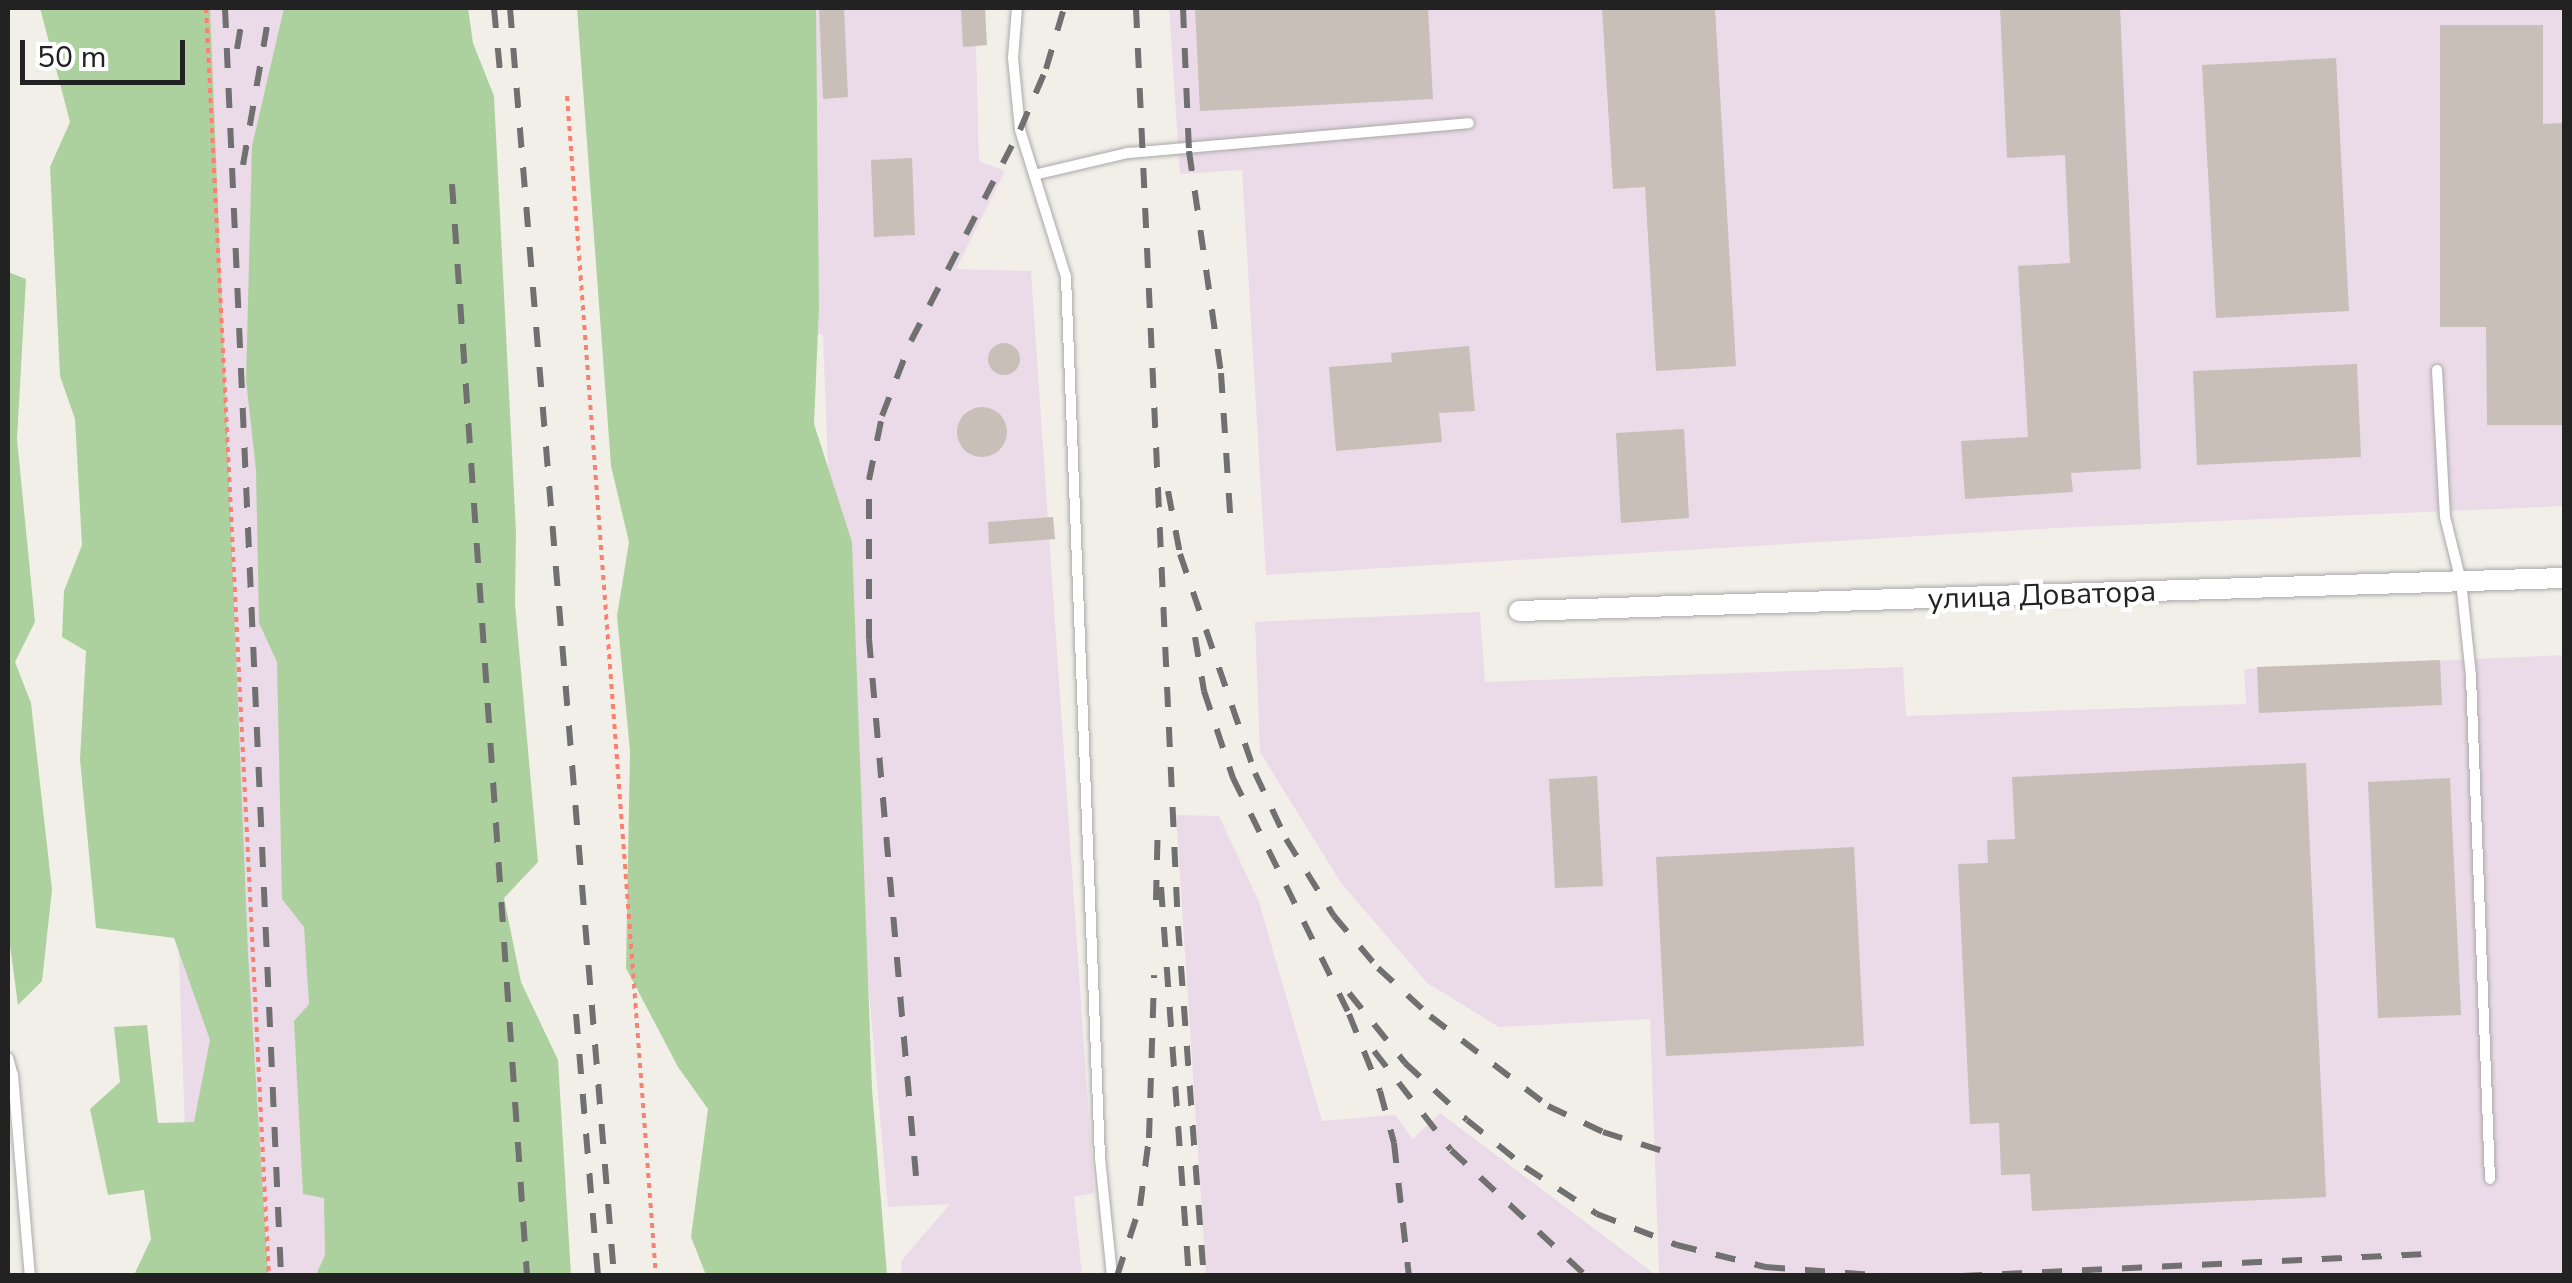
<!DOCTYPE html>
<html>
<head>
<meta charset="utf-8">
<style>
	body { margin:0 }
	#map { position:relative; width:2572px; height:1283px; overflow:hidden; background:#f2efe9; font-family:"Nunito Sans",sans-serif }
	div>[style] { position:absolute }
	.industrial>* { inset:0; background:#ebdbe8 }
	.forest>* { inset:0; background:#add19e }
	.building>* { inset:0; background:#c7bfb8 }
	.round { border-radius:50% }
	.path>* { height:4px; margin-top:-2px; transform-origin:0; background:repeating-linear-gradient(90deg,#fa8072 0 5px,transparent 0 10px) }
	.roads { filter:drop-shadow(0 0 2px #a9a9a9) drop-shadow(0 0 2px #a9a9a9) }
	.lane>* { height:10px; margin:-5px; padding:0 5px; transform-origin:5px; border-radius:5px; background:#fff }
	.street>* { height:20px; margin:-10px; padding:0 10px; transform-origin:10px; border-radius:10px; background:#fff }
	.rail>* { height:6px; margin-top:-3px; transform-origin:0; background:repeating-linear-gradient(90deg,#707070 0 20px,transparent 0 40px) }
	span { translate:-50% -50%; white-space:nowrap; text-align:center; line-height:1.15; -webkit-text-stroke:9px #fff; paint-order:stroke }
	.street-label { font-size:30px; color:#222 }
	.frame { position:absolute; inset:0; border:10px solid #222; pointer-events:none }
	.scale { position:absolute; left:20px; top:40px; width:165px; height:45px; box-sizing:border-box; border:5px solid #222; border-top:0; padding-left:12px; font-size:30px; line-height:35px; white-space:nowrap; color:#222; -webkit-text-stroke:8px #fff; paint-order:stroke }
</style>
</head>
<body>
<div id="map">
	<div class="industrial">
		<div style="clip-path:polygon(146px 8px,333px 8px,341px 1275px,190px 1275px)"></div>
		<div style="clip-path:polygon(805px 8px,975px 8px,979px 161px,1005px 171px,956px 269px,1031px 271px,1094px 1193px,1074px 1197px,1082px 1275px,902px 1275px,901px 1261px,950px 1204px,888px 1207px,832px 576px,823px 335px,816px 333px)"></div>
		<div style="clip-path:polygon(1169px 8px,2564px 8px,2564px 506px,2057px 528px,1266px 575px,1242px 170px,1180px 174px)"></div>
		<div style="clip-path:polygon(1480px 612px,1485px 682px,1903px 667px,1906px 716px,2246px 704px,2244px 669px,2564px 655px,2564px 1275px,1659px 1275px,1650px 1019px,1499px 1027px,1427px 983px,1341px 883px,1260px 752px,1255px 622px)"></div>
		<div style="clip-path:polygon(1176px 815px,1219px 816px,1259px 902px,1322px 1121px,1395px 1115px,1413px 1139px,1440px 1113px,1656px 1275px,1206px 1275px)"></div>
	</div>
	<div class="forest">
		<div style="clip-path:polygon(40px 8px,210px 8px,248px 953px,268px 1275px,134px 1275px,151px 1239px,144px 1190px,108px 1195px,90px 1109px,120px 1082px,114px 1027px,147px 1025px,158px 1123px,194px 1122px,210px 1040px,174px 938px,96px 928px,80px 759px,86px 651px,62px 637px,64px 591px,82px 545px,75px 419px,60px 376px,50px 167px,70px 122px)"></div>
		<div style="clip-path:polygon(284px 8px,468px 8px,473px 43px,494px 96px,516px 532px,515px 604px,538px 862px,504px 898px,521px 982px,558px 1060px,571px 1275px,316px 1275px,325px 1255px,324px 1198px,303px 1194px,294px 1021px,309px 1004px,304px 927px,282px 899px,277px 662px,259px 623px,256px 470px,246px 380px,252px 146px)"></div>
		<div style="clip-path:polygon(577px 8px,816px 8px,819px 307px,814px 424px,852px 542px,872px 1089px,887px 1275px,706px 1275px,691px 1237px,708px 1109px,678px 1067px,626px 968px,630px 751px,617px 616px,629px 542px,611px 466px)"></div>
		<div style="clip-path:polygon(8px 272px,26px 279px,17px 439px,35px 622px,15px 662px,31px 703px,52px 890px,42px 981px,18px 1005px,8px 931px)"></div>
	</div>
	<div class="building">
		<div style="clip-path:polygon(819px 8px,844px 8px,848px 97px,823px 99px)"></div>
		<div style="clip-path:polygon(961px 8px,985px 8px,987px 45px,963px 47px)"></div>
		<div style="clip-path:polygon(1195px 8px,1428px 8px,1433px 99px,1200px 111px)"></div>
		<div style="clip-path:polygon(1602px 8px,1715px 8px,1736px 366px,1656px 371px,1645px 187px,1613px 189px)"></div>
		<div style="clip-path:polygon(2000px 8px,2120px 8px,2141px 469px,2071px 473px,2073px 492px,1965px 499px,1961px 441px,2028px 437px,2018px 266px,2070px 263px,2065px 155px,2007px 158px)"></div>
		<div style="clip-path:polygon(2440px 25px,2543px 25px,2543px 124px,2564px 123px,2564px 425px,2487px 425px,2486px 327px,2440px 327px)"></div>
		<div style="clip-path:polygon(2336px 58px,2349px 311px,2216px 318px,2202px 65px)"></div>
		<div style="clip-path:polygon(912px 158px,915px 235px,874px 237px,871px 160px)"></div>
		<div class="round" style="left:988px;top:343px;width:32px;height:32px"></div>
		<div style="clip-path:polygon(1469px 346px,1475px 411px,1439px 413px,1442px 442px,1336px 451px,1329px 367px,1392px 362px,1391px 353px)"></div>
		<div style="clip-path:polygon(2357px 364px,2361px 457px,2197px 465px,2193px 371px)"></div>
		<div class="round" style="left:957px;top:407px;width:50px;height:50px"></div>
		<div style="clip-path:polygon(1684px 429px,1689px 518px,1621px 523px,1616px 433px)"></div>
		<div style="clip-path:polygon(1053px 517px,1055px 539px,989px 544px,988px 522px)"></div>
		<div style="clip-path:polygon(2440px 660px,2442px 705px,2259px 713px,2257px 667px)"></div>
		<div style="clip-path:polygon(2306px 763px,2326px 1197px,2032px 1211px,2030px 1174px,2001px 1175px,1999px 1123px,1970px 1124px,1958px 864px,1988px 863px,1987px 840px,2015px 839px,2012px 777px)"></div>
		<div style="clip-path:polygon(1597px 776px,1603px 886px,1555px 888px,1549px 779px)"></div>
		<div style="clip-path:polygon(2450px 778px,2461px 1015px,2378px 1018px,2368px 782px)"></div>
		<div style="clip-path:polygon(1854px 847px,1864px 1046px,1666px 1056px,1656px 857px)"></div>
	</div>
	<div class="path">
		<div style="left:206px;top:8px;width:1270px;rotate:87.16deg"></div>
		<div style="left:567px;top:96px;width:1183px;rotate:85.69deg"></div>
	</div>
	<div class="roads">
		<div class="lane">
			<div style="left:1017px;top:8px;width:50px;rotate:94.6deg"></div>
			<div style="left:1013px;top:58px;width:72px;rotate:84.4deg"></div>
			<div style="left:1020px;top:130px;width:154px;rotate:72.6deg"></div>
			<div style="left:1066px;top:277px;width:882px;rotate:87.79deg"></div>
			<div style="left:1100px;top:1158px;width:119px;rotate:84.2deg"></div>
			<div style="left:1034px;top:175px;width:97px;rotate:-13.2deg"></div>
			<div style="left:1128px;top:153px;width:342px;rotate:-5deg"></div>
			<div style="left:2437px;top:370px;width:147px;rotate:86.9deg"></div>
			<div style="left:2445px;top:517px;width:66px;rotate:76deg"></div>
			<div style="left:2461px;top:581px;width:96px;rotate:84deg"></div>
			<div style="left:2471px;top:676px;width:503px;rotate:87.84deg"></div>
			<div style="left:8px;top:1058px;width:18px;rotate:74deg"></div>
			<div style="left:13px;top:1075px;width:202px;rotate:85.2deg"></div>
		</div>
		<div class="street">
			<div style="left:1519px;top:611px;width:1046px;rotate:-1.81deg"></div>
		</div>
	</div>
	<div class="rail">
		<div style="left:225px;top:8px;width:1269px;rotate:87.47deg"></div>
		<div style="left:494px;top:8px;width:64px;rotate:84.6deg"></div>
		<div style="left:510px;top:8px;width:1272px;rotate:85.31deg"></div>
		<div style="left:1136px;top:8px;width:919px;rotate:87.38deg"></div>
		<div style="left:1178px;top:926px;width:351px;rotate:85.8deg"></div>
		<div style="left:1183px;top:8px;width:143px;rotate:87.6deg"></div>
		<div style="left:1189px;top:151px;width:224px;rotate:81.8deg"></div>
		<div style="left:1221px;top:373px;width:154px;rotate:86.3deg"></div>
		<div style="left:237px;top:49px;width:42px;rotate:-80.3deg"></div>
		<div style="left:243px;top:165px;width:159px;rotate:-80.2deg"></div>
		<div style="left:452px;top:184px;width:1095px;rotate:86.07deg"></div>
		<div style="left:1168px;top:491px;width:64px;rotate:79.2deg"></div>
		<div style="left:1180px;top:554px;width:231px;rotate:71.1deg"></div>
		<div style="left:1255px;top:773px;width:73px;rotate:64.8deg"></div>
		<div style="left:1286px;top:839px;width:91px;rotate:58.1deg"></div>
		<div style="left:1334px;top:916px;width:68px;rotate:49.8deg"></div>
		<div style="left:1378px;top:968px;width:71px;rotate:42.7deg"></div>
		<div style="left:1430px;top:1016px;width:148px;rotate:37.3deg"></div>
		<div style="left:1548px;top:1106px;width:61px;rotate:25.3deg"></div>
		<div style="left:1603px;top:1132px;width:72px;rotate:17.7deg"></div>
		<div style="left:1195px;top:637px;width:55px;rotate:80.5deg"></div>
		<div style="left:1204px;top:691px;width:92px;rotate:71.6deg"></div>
		<div style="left:1233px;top:778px;width:263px;rotate:63.8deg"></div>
		<div style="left:1349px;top:1014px;width:83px;rotate:68.1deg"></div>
		<div style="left:1380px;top:1091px;width:54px;rotate:74.9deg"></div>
		<div style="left:1394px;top:1143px;width:134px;rotate:83.6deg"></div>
		<div style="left:1161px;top:887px;width:390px;rotate:85.9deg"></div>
		<div style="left:1156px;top:900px;width:80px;rotate:-88.6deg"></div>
		<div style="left:1349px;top:993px;width:90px;rotate:51.3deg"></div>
		<div style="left:1405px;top:1063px;width:84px;rotate:42.6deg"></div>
		<div style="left:1467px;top:1120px;width:75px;rotate:39deg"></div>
		<div style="left:1525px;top:1167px;width:86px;rotate:33.1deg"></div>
		<div style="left:1597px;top:1214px;width:86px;rotate:21.2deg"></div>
		<div style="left:1677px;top:1245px;width:91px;rotate:14deg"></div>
		<div style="left:1765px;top:1267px;width:123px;rotate:4.2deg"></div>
		<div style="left:576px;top:1014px;width:263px;rotate:85.2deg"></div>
		<div style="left:1374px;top:1051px;width:125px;rotate:52.1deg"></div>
		<div style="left:1451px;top:1150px;width:185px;rotate:43deg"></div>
		<div style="left:916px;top:1176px;width:539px;rotate:-95deg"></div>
		<div style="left:869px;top:639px;width:159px;rotate:-90deg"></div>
		<div style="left:869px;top:480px;width:65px;rotate:-78.5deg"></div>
		<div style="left:882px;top:416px;width:80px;rotate:-68.9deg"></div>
		<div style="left:911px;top:341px;width:237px;rotate:-62.7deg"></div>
		<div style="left:1020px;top:130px;width:66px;rotate:-66.9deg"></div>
		<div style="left:1046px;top:69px;width:64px;rotate:-73.6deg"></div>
		<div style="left:1117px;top:1276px;width:74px;rotate:-71.8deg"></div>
		<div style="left:1140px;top:1206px;width:69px;rotate:-82.5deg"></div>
		<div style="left:1149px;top:1138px;width:163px;rotate:-88.2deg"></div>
		<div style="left:1962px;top:1276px;width:460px;rotate:-2.7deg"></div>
	</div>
	<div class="street-label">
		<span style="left:2042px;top:596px;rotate:-2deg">улица Доватора</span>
	</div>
	<div class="frame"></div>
	<div class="scale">50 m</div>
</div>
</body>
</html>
